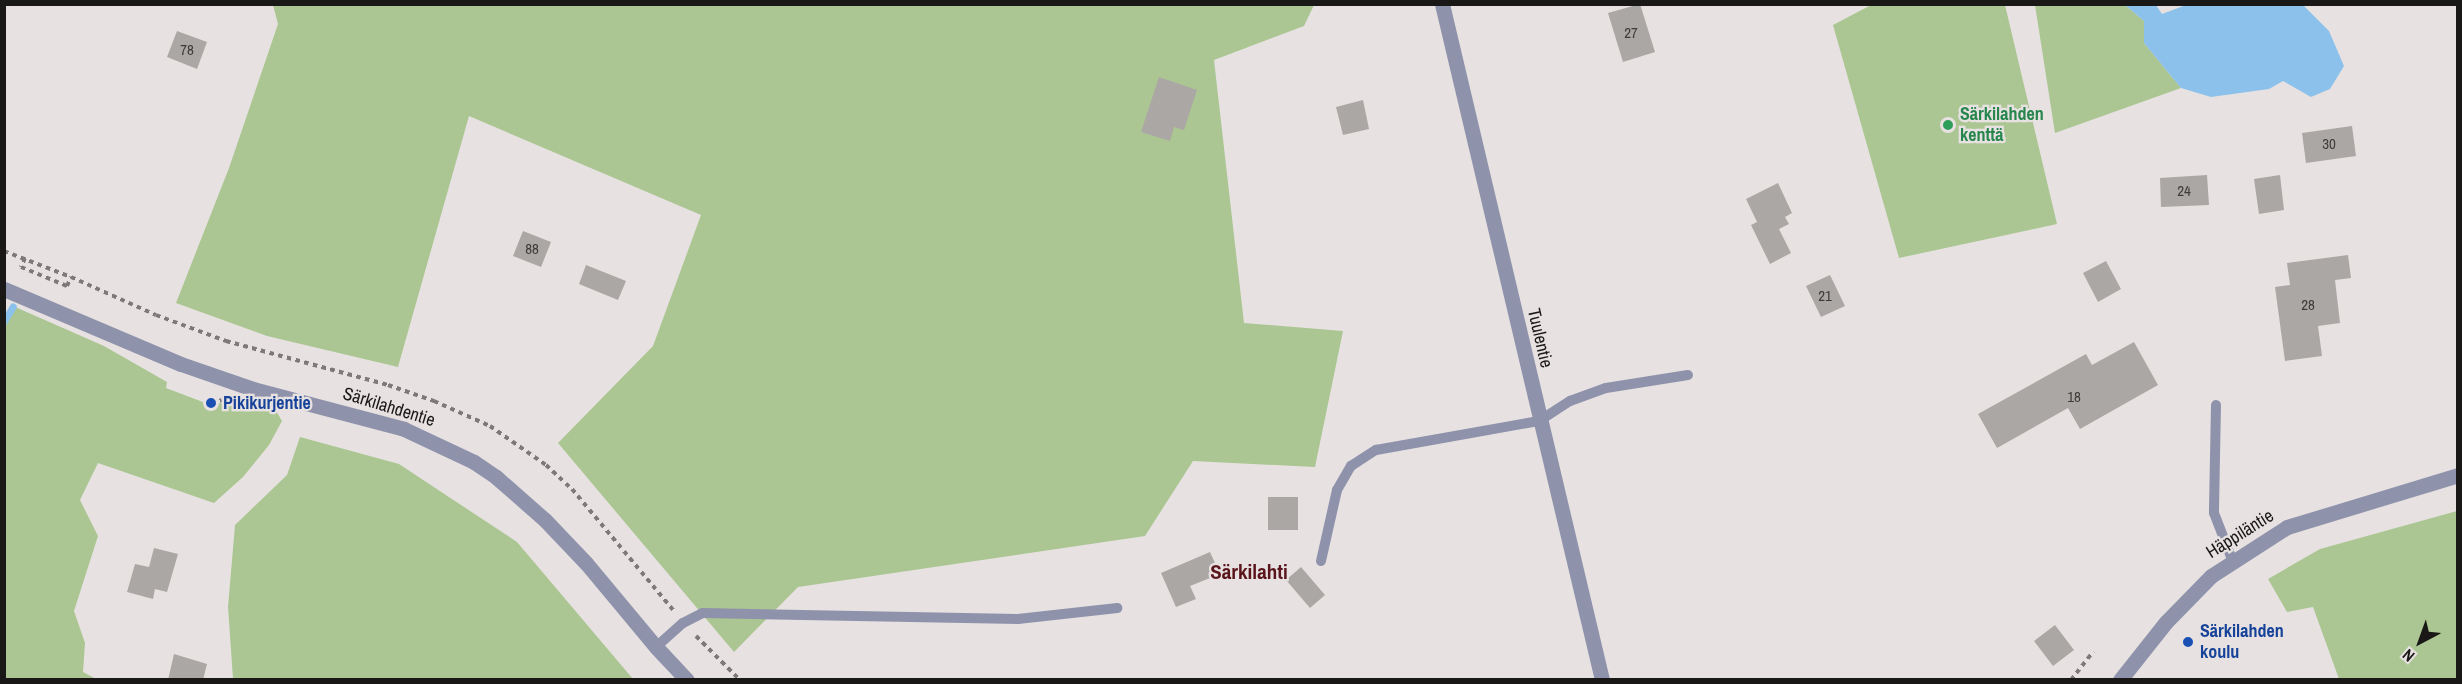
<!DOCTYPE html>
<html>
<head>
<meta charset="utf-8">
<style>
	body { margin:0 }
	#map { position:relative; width:2462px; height:684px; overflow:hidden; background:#e7e2e1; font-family:"Archivo Narrow",sans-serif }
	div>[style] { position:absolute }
	.green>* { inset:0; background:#abc692 }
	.water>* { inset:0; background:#8cc1eb }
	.stream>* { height:7px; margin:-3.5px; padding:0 3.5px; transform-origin:3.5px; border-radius:3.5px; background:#8cc1eb }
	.building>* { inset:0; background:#aba7a5 }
	.path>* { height:4px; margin-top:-2px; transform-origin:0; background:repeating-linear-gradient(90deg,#7c7978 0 4.5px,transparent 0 9px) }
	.service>* { height:10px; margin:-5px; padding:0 5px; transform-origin:5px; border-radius:5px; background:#8f92ab }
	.minor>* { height:15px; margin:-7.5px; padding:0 7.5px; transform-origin:7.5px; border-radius:7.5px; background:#8f92ab }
	.tertiary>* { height:15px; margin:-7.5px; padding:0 7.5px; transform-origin:7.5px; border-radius:7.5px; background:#8f92ab }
	.dots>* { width:16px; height:16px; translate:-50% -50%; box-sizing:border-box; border:3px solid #e7e2e1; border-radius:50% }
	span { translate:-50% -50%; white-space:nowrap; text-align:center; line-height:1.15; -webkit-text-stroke:4.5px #e7e2e1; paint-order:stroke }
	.number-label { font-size:15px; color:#3e3c3a }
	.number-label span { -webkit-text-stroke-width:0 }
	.leisure-label { font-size:18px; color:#27864d; font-weight:700 }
	.left { translate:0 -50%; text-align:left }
	.street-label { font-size:18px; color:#191817 }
	.transit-label { font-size:18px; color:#164399; font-weight:700 }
	.quarter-label { font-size:21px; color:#5a151c; font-weight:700 }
	.frame { position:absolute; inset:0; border:6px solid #191817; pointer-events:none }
	.north { position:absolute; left:2390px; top:612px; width:60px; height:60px; -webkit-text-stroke:4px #e7e2e1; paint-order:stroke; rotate:221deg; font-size:16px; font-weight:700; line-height:24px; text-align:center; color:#191817 }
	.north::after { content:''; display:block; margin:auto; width:21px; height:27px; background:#191817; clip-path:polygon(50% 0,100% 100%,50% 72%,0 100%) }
</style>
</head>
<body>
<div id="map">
	<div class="green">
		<div style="clip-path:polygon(1873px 4px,2005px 5px,2057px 224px,1899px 258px,1833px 25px)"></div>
		<div style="clip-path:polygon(273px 5px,1314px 5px,1304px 26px,1214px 60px,1244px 323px,1343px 331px,1315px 467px,1193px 461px,1145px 536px,798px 587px,734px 652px,558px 443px,653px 346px,701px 215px,469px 116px,398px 367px,267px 336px,176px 303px,229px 168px,278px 24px)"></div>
		<div style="clip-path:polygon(2035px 5px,2125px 5px,2144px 21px,2144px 43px,2181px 88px,2055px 133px)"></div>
		<div style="clip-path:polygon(13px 306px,104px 346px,167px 382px,166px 388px,216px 407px,219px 403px,264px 406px,275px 409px,282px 421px,269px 445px,243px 477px,214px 503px,98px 463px,80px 500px,98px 536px,74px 611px,85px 643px,83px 672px,96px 679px,5px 679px,4px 321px)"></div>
		<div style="clip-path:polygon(300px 437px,399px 464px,517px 542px,633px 679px,233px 679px,228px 607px,235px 525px,287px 475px)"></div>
		<div style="clip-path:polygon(2457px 511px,2457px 679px,2339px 679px,2313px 607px,2287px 612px,2268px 579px,2320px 549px)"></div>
	</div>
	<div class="water">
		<div style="clip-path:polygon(2125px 5px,2156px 5px,2162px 14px,2186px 5px,2303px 5px,2329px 31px,2344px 66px,2330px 89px,2311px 97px,2283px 81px,2269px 89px,2211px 97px,2181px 88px,2144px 43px,2144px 21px)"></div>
	</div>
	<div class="stream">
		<div style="left:4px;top:321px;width:17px;rotate:-59deg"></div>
	</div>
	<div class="building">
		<div style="clip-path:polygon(1640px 4px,1655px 52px,1623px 62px,1608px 13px)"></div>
		<div style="clip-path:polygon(177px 31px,207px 42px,197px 69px,167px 57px)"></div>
		<div style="clip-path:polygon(1159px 77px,1197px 90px,1184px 130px,1174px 127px,1170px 141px,1141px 132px)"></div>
		<div style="clip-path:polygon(1363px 100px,1369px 129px,1343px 135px,1336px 107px)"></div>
		<div style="clip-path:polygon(2352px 126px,2356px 156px,2306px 163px,2302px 133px)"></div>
		<div style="clip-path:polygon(2207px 175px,2209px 205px,2161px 207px,2160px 178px)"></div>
		<div style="clip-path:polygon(2280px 175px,2284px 210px,2259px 214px,2254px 179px)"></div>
		<div style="clip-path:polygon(1778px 183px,1792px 213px,1785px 217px,1789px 224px,1779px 229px,1791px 253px,1770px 264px,1751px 225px,1757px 222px,1746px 199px)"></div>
		<div style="clip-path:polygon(523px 231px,551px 242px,541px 267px,513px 256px)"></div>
		<div style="clip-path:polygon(2348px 255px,2351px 278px,2335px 280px,2340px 323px,2318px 326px,2322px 356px,2285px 361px,2275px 287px,2290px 285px,2287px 263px)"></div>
		<div style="clip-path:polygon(2106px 261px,2121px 289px,2098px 302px,2083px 273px)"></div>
		<div style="clip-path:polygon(586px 265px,626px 281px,618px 300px,579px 284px)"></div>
		<div style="clip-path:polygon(1830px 275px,1845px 306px,1821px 317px,1806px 286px)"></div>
		<div style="clip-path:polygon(2134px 342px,2158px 385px,2080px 429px,2068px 408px,1997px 448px,1978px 414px,2086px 354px,2092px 365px)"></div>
		<div style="clip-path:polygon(1268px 497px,1298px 497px,1298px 530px,1268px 530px)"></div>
		<div style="clip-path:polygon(154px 548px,178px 554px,167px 592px,155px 589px,153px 599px,127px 592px,135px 564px,149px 567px)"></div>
		<div style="clip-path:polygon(1210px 552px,1220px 574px,1190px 586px,1196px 599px,1176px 607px,1161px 573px)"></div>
		<div style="clip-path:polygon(1301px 567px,1325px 595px,1310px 608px,1286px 580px)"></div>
		<div style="clip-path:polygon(2055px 625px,2074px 650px,2053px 666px,2034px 641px)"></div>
		<div style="clip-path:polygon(174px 654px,207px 664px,203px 680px,168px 680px)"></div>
	</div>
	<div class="path">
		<div style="left:4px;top:251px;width:72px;rotate:21.2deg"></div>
		<div style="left:71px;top:277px;width:93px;rotate:24.1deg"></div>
		<div style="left:156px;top:315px;width:75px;rotate:20.4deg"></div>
		<div style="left:226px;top:341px;width:168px;rotate:15.2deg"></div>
		<div style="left:388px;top:385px;width:49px;rotate:19.2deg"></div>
		<div style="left:434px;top:401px;width:61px;rotate:24.1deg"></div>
		<div style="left:490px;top:426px;width:68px;rotate:34.9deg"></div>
		<div style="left:546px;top:465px;width:35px;rotate:43deg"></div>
		<div style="left:572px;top:489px;width:158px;rotate:50.1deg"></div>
		<div style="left:25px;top:258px;width:10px;rotate:114deg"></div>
		<div style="left:21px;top:267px;width:50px;rotate:22.4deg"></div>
		<div style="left:67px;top:286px;width:10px;rotate:-66deg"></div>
		<div style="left:211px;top:403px;width:11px;rotate:-15deg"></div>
		<div style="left:696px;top:636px;width:62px;rotate:45deg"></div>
		<div style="left:2071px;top:680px;width:36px;rotate:-52deg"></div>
	</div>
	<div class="service">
		<div style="left:2216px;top:405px;width:108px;rotate:91.1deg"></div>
		<div style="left:2214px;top:513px;width:53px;rotate:68.8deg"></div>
		<div style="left:1321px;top:561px;width:73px;rotate:-77.3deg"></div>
		<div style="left:1337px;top:490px;width:28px;rotate:-60deg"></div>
		<div style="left:1351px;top:466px;width:30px;rotate:-33deg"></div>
		<div style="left:1376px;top:450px;width:166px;rotate:-10.1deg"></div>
		<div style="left:1539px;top:421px;width:37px;rotate:-33deg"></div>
		<div style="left:1570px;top:401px;width:38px;rotate:-20deg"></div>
		<div style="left:1606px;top:388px;width:83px;rotate:-9deg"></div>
		<div style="left:656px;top:647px;width:36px;rotate:-42deg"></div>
		<div style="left:683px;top:623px;width:22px;rotate:-27deg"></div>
		<div style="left:703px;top:613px;width:315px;rotate:1.1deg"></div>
		<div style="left:1018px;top:619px;width:100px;rotate:-6.3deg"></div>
	</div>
	<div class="minor">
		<div style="left:1442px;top:4px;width:695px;rotate:76.68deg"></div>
	</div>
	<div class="tertiary">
		<div style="left:4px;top:289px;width:192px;rotate:23deg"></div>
		<div style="left:181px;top:364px;width:76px;rotate:19.1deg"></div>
		<div style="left:253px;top:389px;width:156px;rotate:14.8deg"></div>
		<div style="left:404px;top:429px;width:77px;rotate:25.2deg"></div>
		<div style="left:474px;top:462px;width:27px;rotate:34deg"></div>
		<div style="left:496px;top:477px;width:65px;rotate:41.3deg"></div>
		<div style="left:545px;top:520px;width:59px;rotate:46.4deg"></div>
		<div style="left:586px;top:563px;width:109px;rotate:50.2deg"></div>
		<div style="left:656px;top:647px;width:45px;rotate:46.8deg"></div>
		<div style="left:2120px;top:680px;width:74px;rotate:-51.6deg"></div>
		<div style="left:2166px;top:622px;width:64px;rotate:-45.6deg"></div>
		<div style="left:2211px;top:576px;width:90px;rotate:-32.8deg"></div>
		<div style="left:2287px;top:527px;width:179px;rotate:-16.9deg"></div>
	</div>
	<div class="dots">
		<div style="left:1948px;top:125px;background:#2e9e5b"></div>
		<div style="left:211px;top:403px;background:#1a4fb4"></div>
		<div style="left:2188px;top:642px;background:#1a4fb4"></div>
	</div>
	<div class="number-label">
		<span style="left:1631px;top:33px">27</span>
		<span style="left:187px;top:50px">78</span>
		<span style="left:2329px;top:144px">30</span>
		<span style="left:2184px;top:191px">24</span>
		<span style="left:532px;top:249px">88</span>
		<span style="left:1825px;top:296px">21</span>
		<span style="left:2308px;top:305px">28</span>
		<span style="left:2074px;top:397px">18</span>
	</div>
	<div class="leisure-label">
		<span class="left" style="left:1960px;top:125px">Särkilahden<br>kenttä</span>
	</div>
	<div class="street-label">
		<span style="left:1540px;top:338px;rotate:77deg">Tuulentie</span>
		<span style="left:389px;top:407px;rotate:17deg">Särkilahdentie</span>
		<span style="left:2240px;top:534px;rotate:-32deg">Häppiläntie</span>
	</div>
	<div class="transit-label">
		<span class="left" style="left:223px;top:403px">Pikikurjentie</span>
		<span class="left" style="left:2200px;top:642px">Särkilahden<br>koulu</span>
	</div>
	<div class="quarter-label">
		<span style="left:1249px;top:572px">Särkilahti</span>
	</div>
	<div class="frame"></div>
	<div class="north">N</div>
</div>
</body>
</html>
